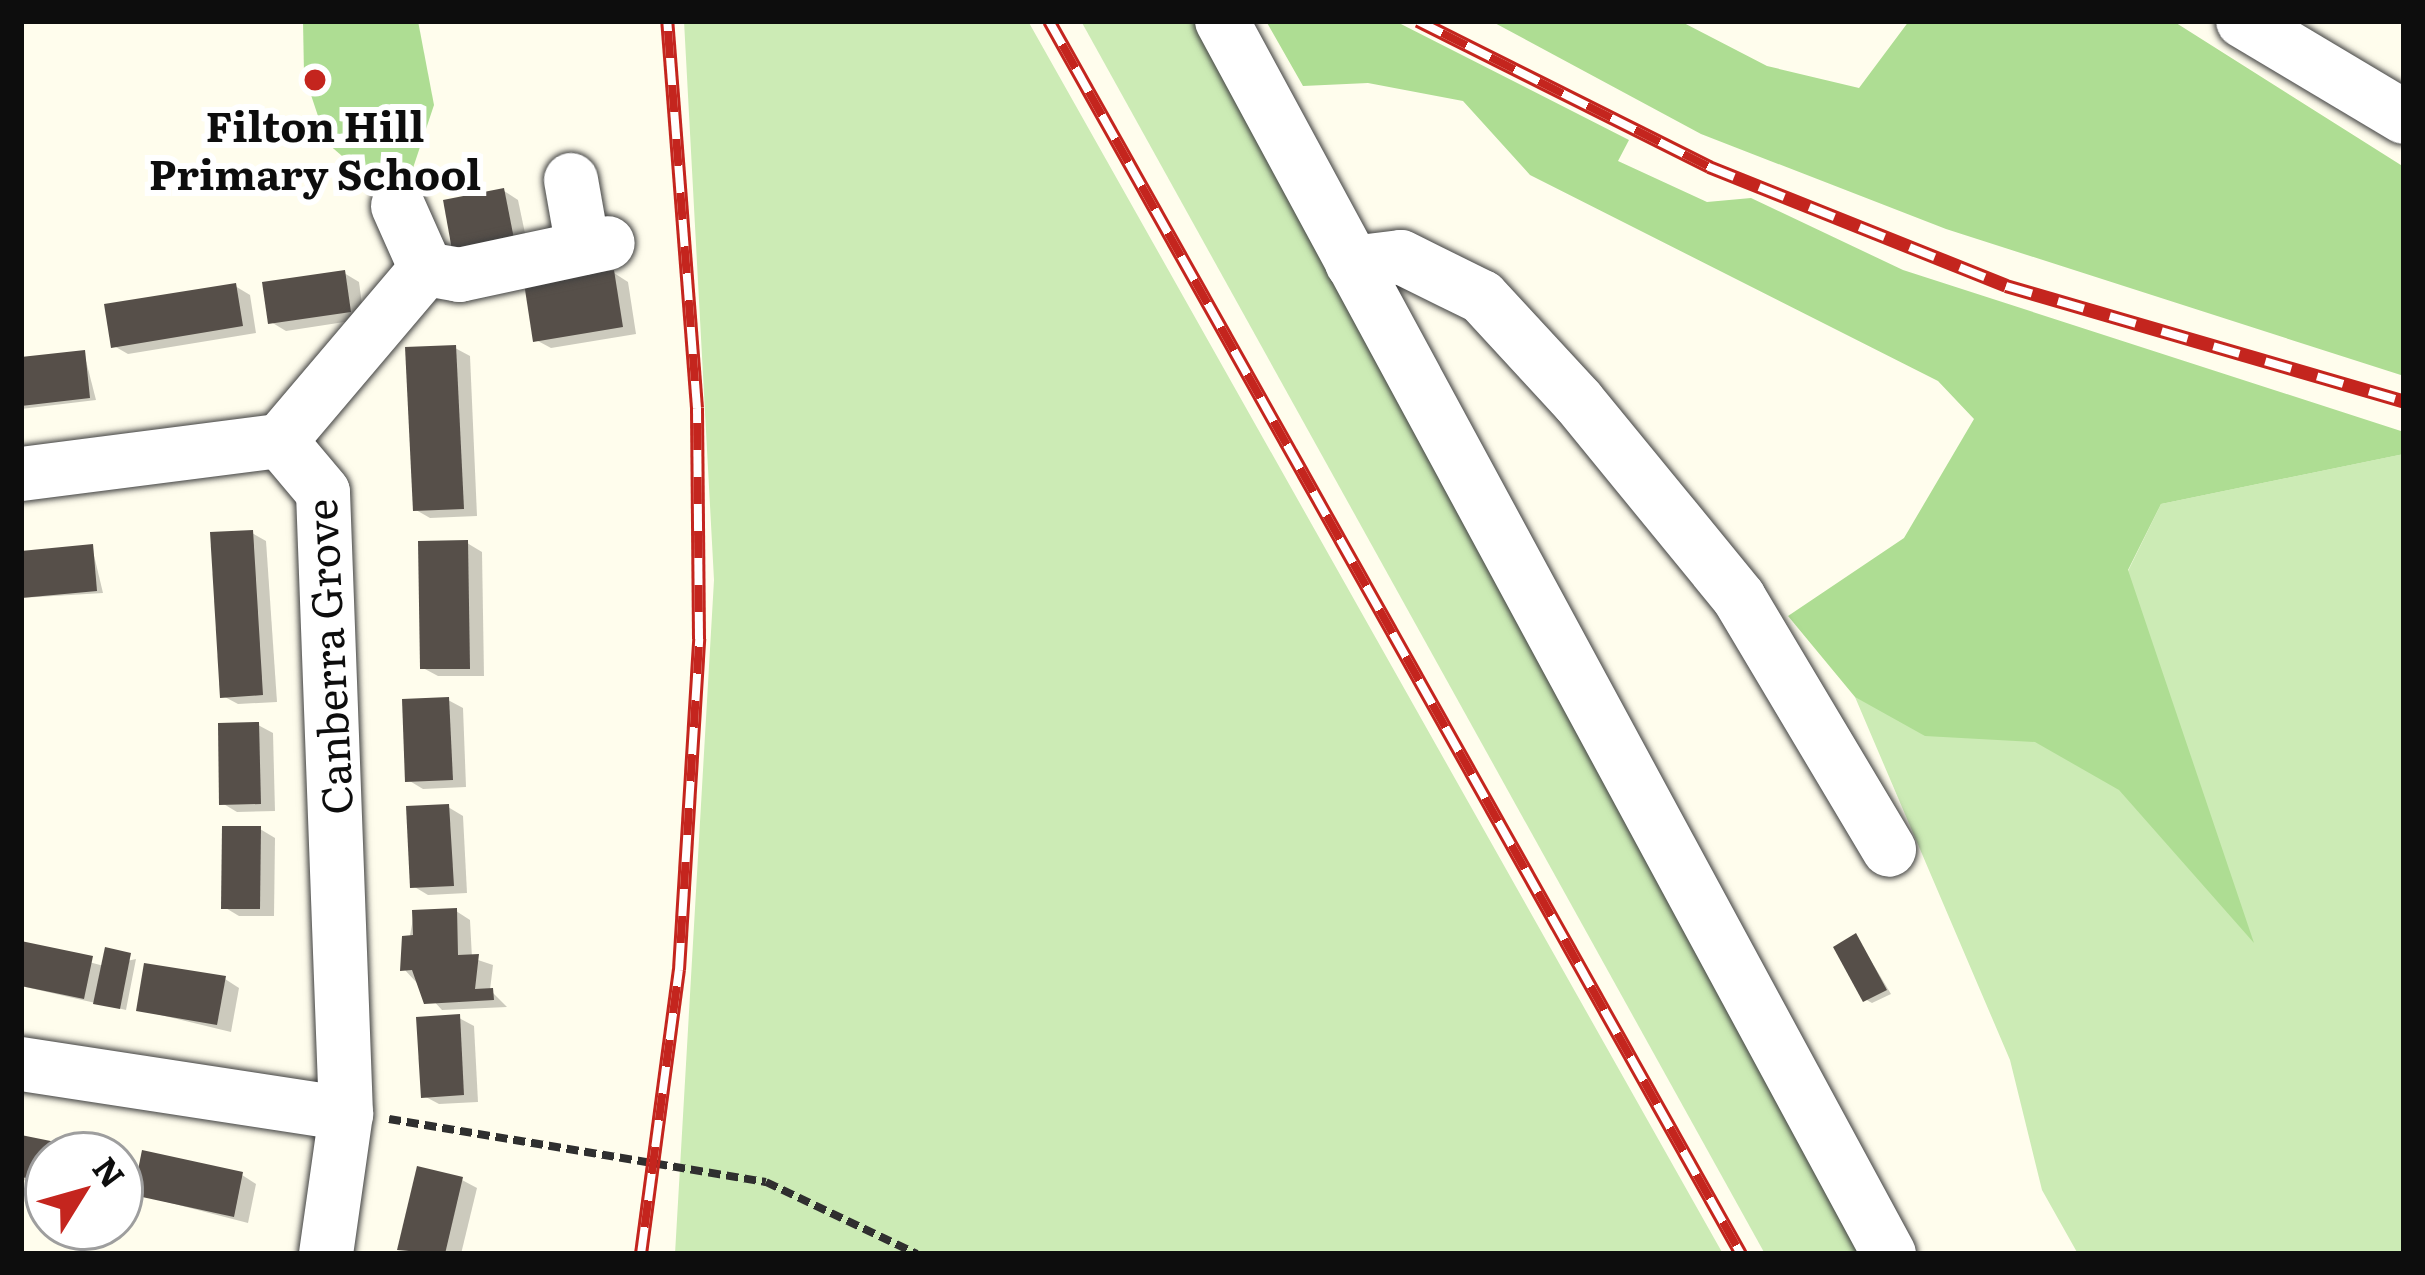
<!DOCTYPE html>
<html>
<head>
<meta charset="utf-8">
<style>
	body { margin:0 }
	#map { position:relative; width:2425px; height:1275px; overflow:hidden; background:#fffded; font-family:Literata,serif }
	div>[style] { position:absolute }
	.green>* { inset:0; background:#ccebb5 }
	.forest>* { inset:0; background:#aedd93 }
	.shadow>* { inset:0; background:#0003 }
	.building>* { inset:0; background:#564f49 }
	.path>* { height:8px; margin-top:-4px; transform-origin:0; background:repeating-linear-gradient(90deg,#2f2f2f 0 12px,transparent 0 18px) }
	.roads { filter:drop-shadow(0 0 3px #404040) drop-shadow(0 0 3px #404040) }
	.minor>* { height:54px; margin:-27px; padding:0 27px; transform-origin:27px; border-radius:27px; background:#fff }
	.rail>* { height:14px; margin-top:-7px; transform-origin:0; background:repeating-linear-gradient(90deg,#fff 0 27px,#c4251e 0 54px); box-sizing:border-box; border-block:3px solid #c4251e }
	.dots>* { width:33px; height:33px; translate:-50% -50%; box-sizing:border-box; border:6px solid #fff; border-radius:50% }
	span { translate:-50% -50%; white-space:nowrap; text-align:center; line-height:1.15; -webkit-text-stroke:12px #fff; paint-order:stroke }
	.poi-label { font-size:42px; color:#0d0d0d; font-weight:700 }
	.street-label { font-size:42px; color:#0d0d0d }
	.frame { position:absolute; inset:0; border:24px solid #0d0d0d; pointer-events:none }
	.north { position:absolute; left:24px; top:1131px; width:120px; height:120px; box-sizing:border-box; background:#fff; border:3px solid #9e9e9e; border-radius:50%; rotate:53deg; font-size:33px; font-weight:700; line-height:48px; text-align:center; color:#0d0d0d }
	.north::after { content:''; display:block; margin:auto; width:42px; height:54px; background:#c4251e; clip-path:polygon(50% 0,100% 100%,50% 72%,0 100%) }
</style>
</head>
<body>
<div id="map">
	<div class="green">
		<div style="clip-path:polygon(684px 21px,1028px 21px,1723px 1254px,675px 1254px,714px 580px)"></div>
		<div style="clip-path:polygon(1081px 21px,1200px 21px,1859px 1254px,1765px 1254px)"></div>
		<div style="clip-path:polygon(2404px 454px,2404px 1254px,2078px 1254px,2042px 1190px,2010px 1060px,1855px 697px,2128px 571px,2161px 504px)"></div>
	</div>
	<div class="forest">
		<div style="clip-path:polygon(303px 21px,418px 21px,434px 105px,411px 174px,371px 181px,327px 143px,304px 74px)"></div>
		<div style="clip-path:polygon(1266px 21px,1395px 21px,1629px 140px,1618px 161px,1707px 202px,1751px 198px,1903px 270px,2404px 432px,2404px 454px,2161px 504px,2128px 570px,2254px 943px,2119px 790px,2035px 742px,1925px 736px,1855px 697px,1788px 616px,1904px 538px,1974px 419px,1938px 381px,1530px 175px,1463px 101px,1368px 83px,1303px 86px)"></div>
		<div style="clip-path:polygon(1491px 21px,1680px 21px,1767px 66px,1859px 88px,1909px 21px,2173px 21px,2404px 167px,2404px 376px,1946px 229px,1701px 134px)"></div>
	</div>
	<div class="shadow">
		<div style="clip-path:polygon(504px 191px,518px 200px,530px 257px,472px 268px)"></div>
		<div style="clip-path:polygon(344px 273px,359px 282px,364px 319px,286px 331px,271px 322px)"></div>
		<div style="clip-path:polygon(614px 273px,628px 282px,636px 334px,551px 348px,536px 340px)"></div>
		<div style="clip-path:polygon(235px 286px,250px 295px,256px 333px,128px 354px,114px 346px)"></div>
		<div style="clip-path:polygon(455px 348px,470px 356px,477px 516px,430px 518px,416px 510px)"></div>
		<div style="clip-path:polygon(84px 353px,96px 400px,21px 409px,21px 360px)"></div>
		<div style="clip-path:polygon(252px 533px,266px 541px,277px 702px,238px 704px,223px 696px)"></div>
		<div style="clip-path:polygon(467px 543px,482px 552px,484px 676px,438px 676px,423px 668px)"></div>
		<div style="clip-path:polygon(92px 547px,103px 593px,21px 598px,21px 554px)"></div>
		<div style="clip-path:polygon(448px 700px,463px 708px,466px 787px,423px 789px,408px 780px)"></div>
		<div style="clip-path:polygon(258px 725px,273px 733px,275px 811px,237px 812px,222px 803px)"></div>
		<div style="clip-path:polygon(448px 807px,463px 816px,467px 893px,428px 895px,413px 886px)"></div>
		<div style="clip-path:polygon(260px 829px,275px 838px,274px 916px,239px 916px,224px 907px)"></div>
		<div style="clip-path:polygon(456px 911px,470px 920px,472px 958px,493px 965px,490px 990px,507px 1007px,442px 1010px,404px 969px,414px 913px)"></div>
		<div style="clip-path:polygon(1856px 936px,1891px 994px,1872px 1003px,1865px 999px)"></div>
		<div style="clip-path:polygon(21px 944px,104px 966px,136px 959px,126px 1010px,21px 986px)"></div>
		<div style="clip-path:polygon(225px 979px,239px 988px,231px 1032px,140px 1010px)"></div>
		<div style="clip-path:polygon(459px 1018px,474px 1026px,478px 1102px,439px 1104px,424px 1096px)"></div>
		<div style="clip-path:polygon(21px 1138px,106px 1155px,48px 1155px,48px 1185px,22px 1180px)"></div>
		<div style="clip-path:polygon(120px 1161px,127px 1165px,120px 1199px)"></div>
		<div style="clip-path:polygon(242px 1175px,256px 1184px,248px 1223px,136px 1194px)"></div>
		<div style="clip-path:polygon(462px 1180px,477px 1188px,461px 1254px,400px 1249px)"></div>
	</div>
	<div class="building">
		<div style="clip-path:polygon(504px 188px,516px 249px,454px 261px,443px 200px)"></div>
		<div style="clip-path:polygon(345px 270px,351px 312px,268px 324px,262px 282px)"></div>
		<div style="clip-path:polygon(614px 270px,623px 327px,533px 342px,524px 283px)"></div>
		<div style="clip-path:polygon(236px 283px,243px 326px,111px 348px,104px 304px)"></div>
		<div style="clip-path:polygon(456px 345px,464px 509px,413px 511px,405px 347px)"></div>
		<div style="clip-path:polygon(85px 350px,90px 398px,21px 406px,21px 357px)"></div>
		<div style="clip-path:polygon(253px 530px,263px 695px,220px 698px,210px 532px)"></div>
		<div style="clip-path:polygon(468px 540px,470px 669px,420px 669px,418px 541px)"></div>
		<div style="clip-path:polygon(93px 544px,97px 591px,21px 598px,21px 551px)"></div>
		<div style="clip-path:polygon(449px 697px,453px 780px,405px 782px,402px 699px)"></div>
		<div style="clip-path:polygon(259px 722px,261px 804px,219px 805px,218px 723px)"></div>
		<div style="clip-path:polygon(449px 804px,454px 886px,410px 888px,406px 806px)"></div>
		<div style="clip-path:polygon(222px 826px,261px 826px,260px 909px,221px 909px)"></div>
		<div style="clip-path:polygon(457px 908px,458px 955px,479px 954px,475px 989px,493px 988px,494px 1000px,424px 1004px,412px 970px,400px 971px,402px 936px,413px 935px,412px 910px)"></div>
		<div style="clip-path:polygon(1856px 933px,1887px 990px,1863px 1002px,1833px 947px)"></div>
		<div style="clip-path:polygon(21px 941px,93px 956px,84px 999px,21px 986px)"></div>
		<div style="clip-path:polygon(105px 947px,131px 953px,120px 1009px,93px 1004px)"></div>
		<div style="clip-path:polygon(144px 963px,226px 976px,217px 1025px,136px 1011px)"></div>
		<div style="clip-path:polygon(460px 1014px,464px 1095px,421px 1098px,416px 1017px)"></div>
		<div style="clip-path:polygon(21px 1135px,110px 1153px,110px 1155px,48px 1155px,48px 1182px,21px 1177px)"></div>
		<div style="clip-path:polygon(142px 1150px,243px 1172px,234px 1217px,133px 1195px)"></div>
		<div style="clip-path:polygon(417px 1166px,463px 1177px,445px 1254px,397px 1250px)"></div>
	</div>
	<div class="path">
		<div style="left:389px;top:1119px;width:382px;rotate:9.5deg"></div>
		<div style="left:766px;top:1182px;width:167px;rotate:25.5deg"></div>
	</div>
	<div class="roads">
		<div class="minor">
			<div style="left:1222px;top:21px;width:1402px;rotate:61.59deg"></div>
			<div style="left:2243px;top:21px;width:187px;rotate:30.8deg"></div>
			<div style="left:571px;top:180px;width:69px;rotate:80deg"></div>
			<div style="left:398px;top:206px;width:69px;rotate:66deg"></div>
			<div style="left:426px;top:269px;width:34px;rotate:10deg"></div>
			<div style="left:459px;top:275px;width:152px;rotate:-12.1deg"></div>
			<div style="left:1352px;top:263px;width:49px;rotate:-7deg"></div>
			<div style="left:1401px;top:257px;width:90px;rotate:26.3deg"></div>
			<div style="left:1482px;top:297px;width:142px;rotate:47.3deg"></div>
			<div style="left:1578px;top:401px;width:254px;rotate:50.7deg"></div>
			<div style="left:1739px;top:598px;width:293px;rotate:59.2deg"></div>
			<div style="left:21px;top:474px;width:261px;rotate:-7.3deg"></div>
			<div style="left:21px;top:1064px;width:329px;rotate:8.7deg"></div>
			<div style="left:326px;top:1254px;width:141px;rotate:-81.9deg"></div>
			<div style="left:346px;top:1114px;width:622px;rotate:-92.12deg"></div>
			<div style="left:323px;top:492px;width:67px;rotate:-130.1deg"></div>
			<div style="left:280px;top:441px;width:226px;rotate:-49.7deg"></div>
		</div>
	</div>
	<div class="rail">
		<div style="left:1049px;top:21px;width:1414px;rotate:60.7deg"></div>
		<div style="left:1418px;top:21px;width:326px;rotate:26.6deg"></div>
		<div style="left:1709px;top:167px;width:320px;rotate:21.8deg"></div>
		<div style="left:2006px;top:286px;width:415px;rotate:16.2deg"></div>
		<div style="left:641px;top:1254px;width:287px;rotate:-82.4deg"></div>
		<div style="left:679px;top:970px;width:332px;rotate:-86.5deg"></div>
		<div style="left:699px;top:639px;width:231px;rotate:-90.5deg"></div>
		<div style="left:697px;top:408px;width:388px;rotate:-94.4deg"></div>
	</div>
	<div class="dots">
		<div style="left:315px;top:80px;background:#c4251e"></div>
	</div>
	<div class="poi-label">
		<span style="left:315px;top:148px">Filton Hill<br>Primary School</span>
	</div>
	<div class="street-label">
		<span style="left:327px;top:657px;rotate:-93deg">Canberra Grove</span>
	</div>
	<div class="frame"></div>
	<div class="north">N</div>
</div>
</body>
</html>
